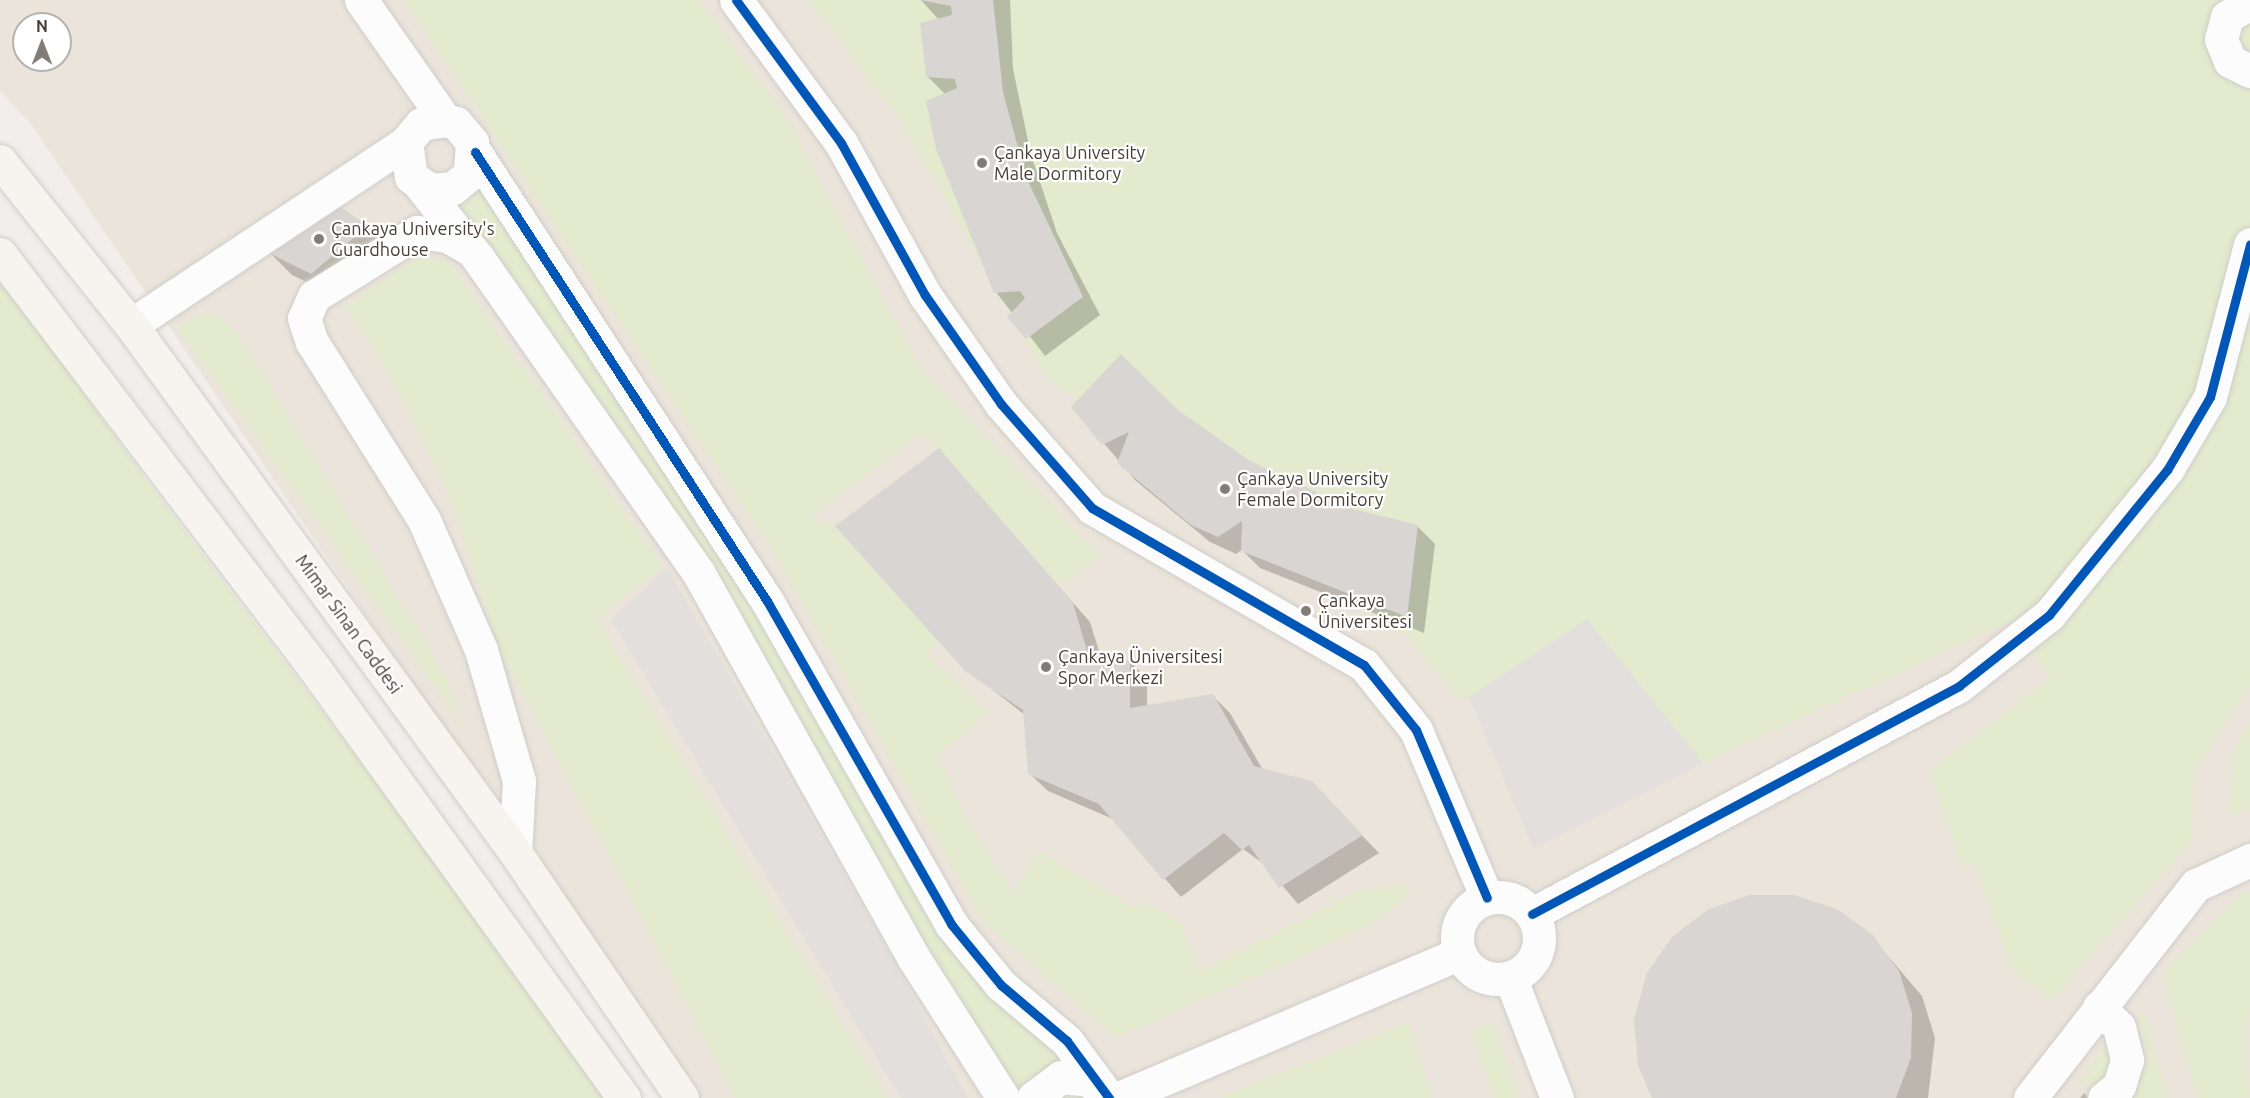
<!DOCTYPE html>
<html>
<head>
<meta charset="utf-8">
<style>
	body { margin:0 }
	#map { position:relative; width:2250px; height:1098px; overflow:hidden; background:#f1eeec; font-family:Ubuntu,sans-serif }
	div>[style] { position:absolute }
	.education>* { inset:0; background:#ebe4db }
	.green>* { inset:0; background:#e3eacd }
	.parking>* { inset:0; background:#e3dfdd }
	.shadow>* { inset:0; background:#0003 }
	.building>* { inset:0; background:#d9d5d2 }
	.roads { filter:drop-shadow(0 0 2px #cfccc9) drop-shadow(0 0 2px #cfccc9) }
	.minor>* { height:33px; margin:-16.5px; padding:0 16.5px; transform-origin:16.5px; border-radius:16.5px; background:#fdfcfc }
	.minor>.ring { margin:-16.5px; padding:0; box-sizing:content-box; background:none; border:33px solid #fdfcfc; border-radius:50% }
	.secondary>* { height:33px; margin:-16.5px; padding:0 16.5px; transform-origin:16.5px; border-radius:16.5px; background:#f7f4ef }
	.cycleway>* { height:9px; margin:-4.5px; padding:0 4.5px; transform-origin:4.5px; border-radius:4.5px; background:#0057b8 }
	.dots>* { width:16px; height:16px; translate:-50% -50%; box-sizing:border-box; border:3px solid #fff; border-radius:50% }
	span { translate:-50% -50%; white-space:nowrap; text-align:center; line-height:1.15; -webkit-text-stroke:4.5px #fff; paint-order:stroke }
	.poi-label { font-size:18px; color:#473e37 }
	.left { translate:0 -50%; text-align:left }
	.street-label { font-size:18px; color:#473e37 }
	.north { position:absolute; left:12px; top:12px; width:60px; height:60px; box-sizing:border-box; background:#fff; border:2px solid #b5b2af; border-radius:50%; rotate:0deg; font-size:16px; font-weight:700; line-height:24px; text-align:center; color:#473e37 }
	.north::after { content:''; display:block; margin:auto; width:21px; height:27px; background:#827c76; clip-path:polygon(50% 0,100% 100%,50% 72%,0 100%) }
</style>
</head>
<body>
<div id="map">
	<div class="education">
		<div style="clip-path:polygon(evenodd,0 0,2250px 0,2250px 1098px,696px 1098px,30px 123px,0 91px,0 0,24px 24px,60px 24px,60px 60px,24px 60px,24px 24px)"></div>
	</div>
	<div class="green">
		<div style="clip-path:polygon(404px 0,698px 0,782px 111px,920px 368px,1100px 556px,1060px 585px,923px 433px,809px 517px,835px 526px,938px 641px,926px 654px,989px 712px,937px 756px,972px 831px,1013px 893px,1039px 852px,1135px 908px,1143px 902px,1179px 920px,1199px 972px,1355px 892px,1403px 883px,1409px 894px,1371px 925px,1115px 1038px,981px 918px,771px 547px)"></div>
		<div style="clip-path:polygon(808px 0,2250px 0,2250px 685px,2194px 770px,2192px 840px,2051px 1000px,2012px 968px,1974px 863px,1962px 867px,1930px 771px,2051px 678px,2011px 621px,1703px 763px,1587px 620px,1469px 697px,1457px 697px,1407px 637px,1045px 376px,901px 121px)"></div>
		<div style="clip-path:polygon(474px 163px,936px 899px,1109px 1098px,1003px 1098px,698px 572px,431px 190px)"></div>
		<div style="clip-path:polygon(418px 256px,448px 261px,663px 567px,596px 619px,887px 1098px,736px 1098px,500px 649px,446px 486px,397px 387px,346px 306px)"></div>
		<div style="clip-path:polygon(0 277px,145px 478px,615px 1098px,0 1098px)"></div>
		<div style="clip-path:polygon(217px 315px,235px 329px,448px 681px,462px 724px,177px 327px,195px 317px)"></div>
		<div style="clip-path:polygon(2250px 720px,2250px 808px,2229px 816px,2235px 750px)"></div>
		<div style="clip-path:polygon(2250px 892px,2250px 1008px,2243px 1037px,2250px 1098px,2197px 1098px,2163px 971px,2240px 894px)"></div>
		<div style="clip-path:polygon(2138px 1012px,2145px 1014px,2167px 1098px,2123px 1098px,2149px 1065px)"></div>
		<div style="clip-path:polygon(1408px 1023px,1432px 1098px,1217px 1098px)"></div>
		<div style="clip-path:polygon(1492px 1023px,1518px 1098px,1495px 1098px,1471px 1030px)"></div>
		<div style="clip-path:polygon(2110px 1039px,2115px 1058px,2104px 1087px,2078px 1084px)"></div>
	</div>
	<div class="parking">
		<div style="clip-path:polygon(667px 567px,897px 967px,968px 1098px,901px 1098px,611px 620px)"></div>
		<div style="clip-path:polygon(1587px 619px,1703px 763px,1533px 848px,1469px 697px)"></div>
	</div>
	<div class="shadow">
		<div style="clip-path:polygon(921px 0,1010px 0,1013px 69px,1031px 155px,1057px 233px,1100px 315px,1045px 356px,996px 292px,938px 149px,945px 94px,928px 77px,939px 20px)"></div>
		<div style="clip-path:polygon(335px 205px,391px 250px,336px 296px,292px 275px,269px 252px)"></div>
		<div style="clip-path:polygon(1073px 407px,1177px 411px,1249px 462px,1352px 511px,1417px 526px,1435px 544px,1424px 633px,1260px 568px,1242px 550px,1236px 554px,1210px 542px,1136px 481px)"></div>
		<div style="clip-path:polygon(939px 450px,1090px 622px,1103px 664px,1130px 661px,1147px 679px,1147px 707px,1213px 696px,1230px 713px,1263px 770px,1311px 783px,1379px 853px,1298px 904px,1264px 864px,1243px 849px,1181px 897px,1113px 819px,1048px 791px,1030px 774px,1025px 715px,966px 669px)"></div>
		<div style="clip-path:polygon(1871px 936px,1922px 996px,1935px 1038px,1928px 1098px,1654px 1098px)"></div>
		<div style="clip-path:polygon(2084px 1093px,2088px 1098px,2080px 1098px)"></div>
	</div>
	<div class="building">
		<div style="clip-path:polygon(920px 0,993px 0,1003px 92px,1026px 177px,1083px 297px,1026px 339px,1007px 317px,1025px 298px,1020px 291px,994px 293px,936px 149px,926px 101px,957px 88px,955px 79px,926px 77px,920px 23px,952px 15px,951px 6px)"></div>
		<div style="clip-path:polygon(335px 203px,368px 226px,311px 274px,267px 252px)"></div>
		<div style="clip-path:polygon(1121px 354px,1178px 410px,1250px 461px,1353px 509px,1418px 525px,1407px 617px,1241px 551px,1242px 521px,1218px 537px,1191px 525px,1117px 463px,1129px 432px,1102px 445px,1071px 407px)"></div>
		<div style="clip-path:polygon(939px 448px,1073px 603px,1091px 664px,1130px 660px,1130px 708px,1213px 694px,1254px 766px,1312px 781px,1363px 835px,1279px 888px,1249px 845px,1242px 850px,1224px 833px,1163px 880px,1099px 804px,1028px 774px,1023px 710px,965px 671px,835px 526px)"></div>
		<div style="clip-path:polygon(1749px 895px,1794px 895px,1837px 909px,1872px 934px,1899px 971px,1912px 1013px,1911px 1058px,1896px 1098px,1652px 1098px,1638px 1066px,1634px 1019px,1647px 973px,1672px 937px,1707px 910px)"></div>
	</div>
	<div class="roads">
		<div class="minor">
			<div style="left:361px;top:0;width:146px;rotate:55deg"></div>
			<div style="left:445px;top:120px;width:11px;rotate:15deg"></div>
			<div style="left:456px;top:123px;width:25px;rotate:50deg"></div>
			<div style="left:472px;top:142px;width:32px;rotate:94deg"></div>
			<div style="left:470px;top:174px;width:22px;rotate:141deg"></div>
			<div style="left:453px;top:188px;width:22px;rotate:175deg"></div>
			<div style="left:431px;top:190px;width:24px;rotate:-147deg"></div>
			<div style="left:411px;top:177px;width:35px;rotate:-98deg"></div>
			<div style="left:406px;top:142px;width:23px;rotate:-50deg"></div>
			<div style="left:421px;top:124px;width:24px;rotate:-9deg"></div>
			<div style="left:736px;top:0;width:177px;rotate:53.7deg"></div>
			<div style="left:841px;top:143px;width:174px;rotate:61.1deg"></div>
			<div style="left:925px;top:295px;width:133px;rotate:55.1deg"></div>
			<div style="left:1001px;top:404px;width:138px;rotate:48.8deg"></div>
			<div style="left:1092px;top:508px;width:314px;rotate:30deg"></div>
			<div style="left:1364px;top:665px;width:83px;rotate:51.3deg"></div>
			<div style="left:1416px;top:730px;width:182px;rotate:67.1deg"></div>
			<div style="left:2250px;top:3px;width:27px;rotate:149deg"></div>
			<div style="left:2227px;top:17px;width:23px;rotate:105deg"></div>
			<div style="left:2221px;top:39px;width:24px;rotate:68deg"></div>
			<div style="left:2230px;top:61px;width:22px;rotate:27deg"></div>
			<div style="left:475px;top:152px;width:536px;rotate:56.96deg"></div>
			<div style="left:767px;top:601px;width:372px;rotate:60.3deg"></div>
			<div style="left:951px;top:924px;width:79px;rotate:50.7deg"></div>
			<div style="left:1001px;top:985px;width:87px;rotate:40.3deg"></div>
			<div style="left:1067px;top:1041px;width:71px;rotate:53.6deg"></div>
			<div style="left:420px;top:185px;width:93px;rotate:51.5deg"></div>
			<div style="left:478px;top:258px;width:383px;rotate:55deg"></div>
			<div style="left:698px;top:572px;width:441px;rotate:60.8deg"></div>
			<div style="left:913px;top:957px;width:167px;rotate:57.4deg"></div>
			<div style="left:468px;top:248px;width:24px;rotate:-150deg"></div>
			<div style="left:447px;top:236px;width:30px;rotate:-172deg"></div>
			<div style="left:417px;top:232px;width:121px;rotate:148.1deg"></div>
			<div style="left:314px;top:296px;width:24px;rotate:114deg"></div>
			<div style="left:304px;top:318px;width:25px;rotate:72deg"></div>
			<div style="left:312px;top:342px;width:210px;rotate:57.8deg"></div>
			<div style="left:424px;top:520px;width:142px;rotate:66.3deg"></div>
			<div style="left:481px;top:650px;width:136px;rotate:73.8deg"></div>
			<div style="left:519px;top:781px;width:71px;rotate:93.2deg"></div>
			<div style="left:131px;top:325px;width:330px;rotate:-33.6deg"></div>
			<div class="ring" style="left:1457px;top:897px;width:49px;height:49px"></div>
			<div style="left:1532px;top:914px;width:484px;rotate:-28.1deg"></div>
			<div style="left:1959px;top:686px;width:115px;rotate:-38.3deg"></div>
			<div style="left:2049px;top:615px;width:187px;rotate:-50.9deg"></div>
			<div style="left:2167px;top:470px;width:85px;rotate:-59.5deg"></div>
			<div style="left:2210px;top:397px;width:158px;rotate:-75.3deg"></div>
			<div style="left:1510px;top:977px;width:130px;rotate:68.8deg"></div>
			<div style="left:2099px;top:1007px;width:28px;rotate:45deg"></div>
			<div style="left:2119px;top:1027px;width:34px;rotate:76deg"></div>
			<div style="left:2127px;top:1060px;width:27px;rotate:107deg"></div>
			<div style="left:2119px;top:1086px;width:19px;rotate:141deg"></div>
			<div style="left:1033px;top:1098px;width:35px;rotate:-37deg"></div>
			<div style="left:1061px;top:1077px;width:28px;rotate:6deg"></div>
			<div style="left:1089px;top:1080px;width:20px;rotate:41deg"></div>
			<div style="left:1119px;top:1098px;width:369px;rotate:-23deg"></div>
			<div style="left:2030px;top:1098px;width:270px;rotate:-52.1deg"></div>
			<div style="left:2196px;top:885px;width:60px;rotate:-24.8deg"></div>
		</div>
		<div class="secondary">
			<div style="left:0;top:161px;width:210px;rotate:51.4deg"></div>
			<div style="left:131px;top:325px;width:652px;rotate:53.92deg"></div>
			<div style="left:515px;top:852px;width:297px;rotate:55.8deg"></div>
			<div style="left:0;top:254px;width:521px;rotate:52.8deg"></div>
			<div style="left:315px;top:669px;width:529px;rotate:54.24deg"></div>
		</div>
	</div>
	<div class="cycleway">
		<div style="left:736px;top:0;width:177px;rotate:53.7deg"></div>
		<div style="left:841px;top:143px;width:174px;rotate:61.1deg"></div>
		<div style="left:925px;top:295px;width:133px;rotate:55.1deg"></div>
		<div style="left:1001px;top:404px;width:138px;rotate:48.8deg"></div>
		<div style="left:1092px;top:508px;width:314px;rotate:30deg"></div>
		<div style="left:1364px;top:665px;width:83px;rotate:51.3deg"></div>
		<div style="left:1416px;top:730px;width:182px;rotate:67.1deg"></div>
		<div style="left:475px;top:152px;width:536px;rotate:56.96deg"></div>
		<div style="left:767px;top:601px;width:372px;rotate:60.3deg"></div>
		<div style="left:951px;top:924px;width:79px;rotate:50.7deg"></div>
		<div style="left:1001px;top:985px;width:87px;rotate:40.3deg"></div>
		<div style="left:1067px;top:1041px;width:71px;rotate:53.6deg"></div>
		<div style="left:1532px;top:914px;width:484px;rotate:-28.1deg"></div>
		<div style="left:1959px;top:686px;width:115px;rotate:-38.3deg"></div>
		<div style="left:2049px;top:615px;width:187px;rotate:-50.9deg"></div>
		<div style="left:2167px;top:470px;width:85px;rotate:-59.5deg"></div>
		<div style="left:2210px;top:397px;width:158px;rotate:-75.3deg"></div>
	</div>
	<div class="dots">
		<div style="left:982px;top:163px;background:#827c76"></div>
		<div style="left:319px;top:239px;background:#827c76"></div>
		<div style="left:1225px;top:489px;background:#827c76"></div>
		<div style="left:1306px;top:611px;background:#827c76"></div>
		<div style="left:1046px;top:667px;background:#827c76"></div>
	</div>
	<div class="poi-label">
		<span class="left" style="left:994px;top:163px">Çankaya University<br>Male Dormitory</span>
		<span class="left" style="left:331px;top:239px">Çankaya University's<br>Guardhouse</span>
		<span class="left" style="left:1237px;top:489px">Çankaya University<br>Female Dormitory</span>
		<span class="left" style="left:1318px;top:611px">Çankaya<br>Üniversitesi</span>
		<span class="left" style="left:1058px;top:667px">Çankaya Üniversitesi<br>Spor Merkezi</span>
	</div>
	<div class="street-label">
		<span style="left:349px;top:624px;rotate:54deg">Mimar Sinan Caddesi</span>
	</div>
	<div class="north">N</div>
</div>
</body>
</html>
